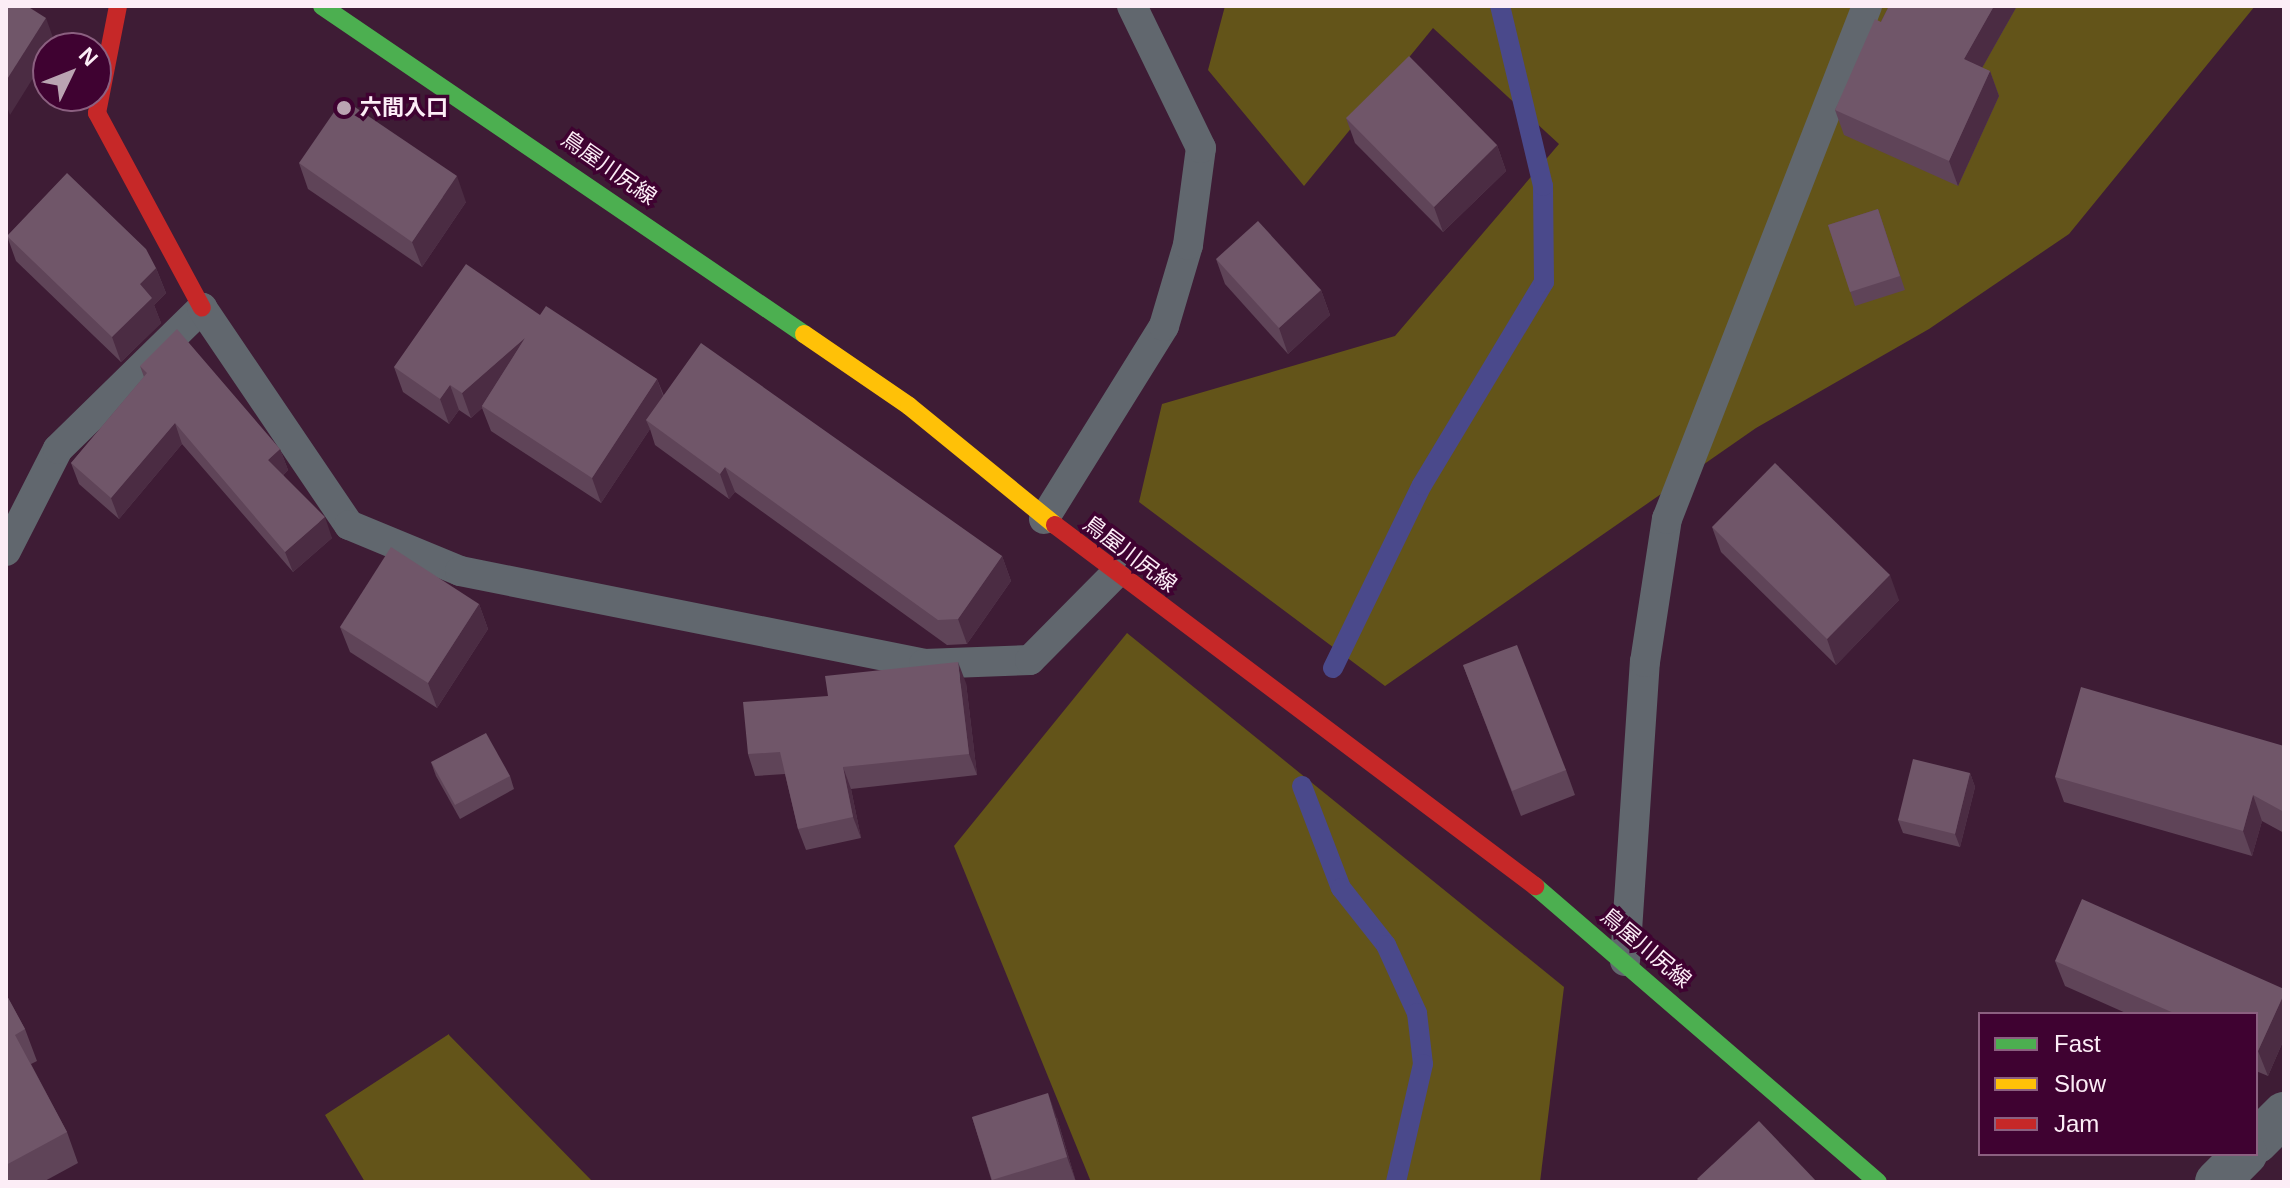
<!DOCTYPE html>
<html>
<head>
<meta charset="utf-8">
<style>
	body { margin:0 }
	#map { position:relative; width:2290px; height:1188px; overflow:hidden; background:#3e1c35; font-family:Helvetica,"Noto Sans JP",sans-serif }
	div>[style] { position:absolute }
	.forest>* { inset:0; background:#635419 }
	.stream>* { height:20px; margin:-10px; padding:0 10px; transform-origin:10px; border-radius:10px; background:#4a498b }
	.lane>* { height:30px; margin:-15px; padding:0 15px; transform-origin:15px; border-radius:15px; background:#61676e }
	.street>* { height:44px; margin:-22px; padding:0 22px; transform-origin:22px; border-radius:22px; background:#61676e }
	.fast>* { height:18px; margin:-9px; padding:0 9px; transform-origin:9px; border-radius:9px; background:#4caf50 }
	.slow>* { height:18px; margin:-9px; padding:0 9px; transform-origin:9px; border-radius:9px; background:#ffc107 }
	.jam>* { height:18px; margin:-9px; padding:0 9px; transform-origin:9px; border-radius:9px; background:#c62828 }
	.wall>* { inset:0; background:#5f4458 }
	.shaded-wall>* { inset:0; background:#4b2c43 }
	.building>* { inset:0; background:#705669 }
	.dots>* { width:22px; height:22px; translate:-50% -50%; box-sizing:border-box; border:4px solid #3f0231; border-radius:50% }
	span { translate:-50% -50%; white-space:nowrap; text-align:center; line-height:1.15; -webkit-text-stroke:7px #3f0231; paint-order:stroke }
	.poi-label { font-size:22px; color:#fcedf6; font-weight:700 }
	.left { translate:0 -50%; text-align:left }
	.street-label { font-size:22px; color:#fcedf6 }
	.frame { position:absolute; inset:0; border:8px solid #fcedf6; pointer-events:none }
	.legend { position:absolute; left:1978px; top:1012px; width:280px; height:144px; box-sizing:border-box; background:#3f0231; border:2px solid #8b6080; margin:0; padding:10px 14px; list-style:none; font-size:24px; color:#fcedf6 }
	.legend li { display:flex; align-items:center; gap:16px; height:40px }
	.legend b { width:40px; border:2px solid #8b6080 }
	.north { position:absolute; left:32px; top:32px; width:80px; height:80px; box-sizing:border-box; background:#3f0231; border:2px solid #8b6080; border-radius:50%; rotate:47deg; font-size:22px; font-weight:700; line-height:32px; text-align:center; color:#fcedf6 }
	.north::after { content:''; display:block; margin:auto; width:28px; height:36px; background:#baa4b2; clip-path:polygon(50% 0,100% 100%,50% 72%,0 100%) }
</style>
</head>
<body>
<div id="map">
	<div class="forest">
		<div style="clip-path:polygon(1225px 6px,2255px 6px,2069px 234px,1929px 329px,1756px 428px,1385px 686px,1139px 502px,1162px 404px,1395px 336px,1559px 144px,1433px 28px,1304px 186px,1208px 70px)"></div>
		<div style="clip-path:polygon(1127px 633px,1564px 987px,1540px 1182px,1091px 1182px,954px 846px)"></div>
		<div style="clip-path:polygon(449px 1034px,449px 1035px,593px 1182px,365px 1182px,325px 1115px)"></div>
	</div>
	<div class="stream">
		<div style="left:1333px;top:668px;width:203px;rotate:-64.1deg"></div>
		<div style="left:1422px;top:485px;width:237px;rotate:-59deg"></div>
		<div style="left:1544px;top:282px;width:96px;rotate:-90.6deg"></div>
		<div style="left:1543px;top:186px;width:185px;rotate:-103.4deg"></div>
		<div style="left:1302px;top:786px;width:109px;rotate:69.1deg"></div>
		<div style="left:1341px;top:888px;width:73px;rotate:51.7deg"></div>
		<div style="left:1386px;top:945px;width:75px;rotate:65.5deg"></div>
		<div style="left:1417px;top:1013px;width:51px;rotate:83.3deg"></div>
		<div style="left:1423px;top:1064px;width:121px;rotate:102.9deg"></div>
	</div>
	<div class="lane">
		<div style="left:1044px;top:519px;width:227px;rotate:-58.1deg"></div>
		<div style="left:1164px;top:326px;width:84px;rotate:-73.5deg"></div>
		<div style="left:1188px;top:245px;width:98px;rotate:-82.4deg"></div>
		<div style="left:1201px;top:148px;width:158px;rotate:-115.9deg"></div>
		<div style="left:6px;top:551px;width:114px;rotate:-63deg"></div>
		<div style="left:58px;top:449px;width:202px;rotate:-44.4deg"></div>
		<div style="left:202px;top:308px;width:262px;rotate:55.9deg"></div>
		<div style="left:349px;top:525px;width:120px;rotate:22.5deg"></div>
		<div style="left:460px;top:571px;width:473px;rotate:11.3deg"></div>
		<div style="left:924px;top:664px;width:106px;rotate:-2.2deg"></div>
		<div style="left:1030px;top:660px;width:121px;rotate:-45.3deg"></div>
		<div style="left:1625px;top:961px;width:300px;rotate:-86.2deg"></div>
		<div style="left:1645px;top:662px;width:145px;rotate:-81.3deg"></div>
		<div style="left:1667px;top:519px;width:551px;rotate:-68.7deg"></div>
	</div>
	<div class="street">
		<div style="left:2256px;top:1142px;width:40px;rotate:-45deg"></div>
		<div style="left:2217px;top:1182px;width:40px;rotate:-45deg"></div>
	</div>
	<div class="fast">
		<div style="left:322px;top:6px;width:583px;rotate:34.24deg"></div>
		<div style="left:1535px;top:886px;width:453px;rotate:40.8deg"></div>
	</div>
	<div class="slow">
		<div style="left:804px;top:334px;width:127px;rotate:34.4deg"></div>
		<div style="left:909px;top:406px;width:188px;rotate:39.2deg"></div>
	</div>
	<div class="jam">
		<div style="left:118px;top:6px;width:109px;rotate:101.1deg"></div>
		<div style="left:97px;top:113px;width:221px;rotate:61.7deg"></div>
		<div style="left:1055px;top:525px;width:601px;rotate:36.95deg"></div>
	</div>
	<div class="wall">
		<div style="clip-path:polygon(1889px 6px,2017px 6px,1982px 68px,1990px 71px,1999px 96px,1958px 186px,1844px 135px,1835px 110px)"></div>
		<div style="clip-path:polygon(1346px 118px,1497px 145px,1506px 171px,1443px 232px,1355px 143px)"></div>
		<div style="clip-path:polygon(299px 163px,466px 202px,422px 267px,308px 189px)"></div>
		<div style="clip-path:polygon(1878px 209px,1905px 290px,1855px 306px,1828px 225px)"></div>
		<div style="clip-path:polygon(7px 236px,156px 268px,166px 293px,154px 305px,161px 323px,121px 362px,16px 261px)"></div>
		<div style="clip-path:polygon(1216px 259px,1321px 290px,1330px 315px,1288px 354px,1225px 284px)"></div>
		<div style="clip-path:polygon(540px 315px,657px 379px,664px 396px,1002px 556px,1011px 581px,967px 644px,947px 645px,735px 492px,729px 499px,655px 445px,650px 429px,601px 503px,491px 431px,482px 408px,471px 418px,459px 410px,449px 424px,403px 392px,394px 367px)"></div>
		<div style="clip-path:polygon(140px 366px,280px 449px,288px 470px,283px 475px,332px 538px,293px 572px,182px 444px,119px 519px,79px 484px,71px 463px,144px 377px)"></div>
		<div style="clip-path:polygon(1712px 527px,1899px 600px,1836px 665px,1721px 552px)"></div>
		<div style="clip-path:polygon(479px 604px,488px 629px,437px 708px,350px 652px,340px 627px)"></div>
		<div style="clip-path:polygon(1463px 665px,1566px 770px,1575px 795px,1521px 816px)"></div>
		<div style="clip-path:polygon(966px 683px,977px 775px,851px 789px,861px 838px,806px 850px,798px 829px,785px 774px,755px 776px,748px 754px,828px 696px)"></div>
		<div style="clip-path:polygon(2284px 746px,2284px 833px,2262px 821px,2252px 856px,2064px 802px,2055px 777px)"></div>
		<div style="clip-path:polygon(431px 762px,510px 776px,514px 789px,460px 819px,436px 776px)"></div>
		<div style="clip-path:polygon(1970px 773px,1975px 787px,1960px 847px,1903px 833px,1898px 820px)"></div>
		<div style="clip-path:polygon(2055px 961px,2284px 989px,2284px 1039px,2268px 1076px,2256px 1071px,2256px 1014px,2128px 1014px,2065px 986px)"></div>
		<div style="clip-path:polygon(6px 994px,25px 1029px,37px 1061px,31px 1064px,67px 1132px,78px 1163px,43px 1182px,6px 1182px)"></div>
		<div style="clip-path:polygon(972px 1117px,1057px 1118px,1076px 1182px,992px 1182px)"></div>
	</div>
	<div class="shaded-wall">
		<div style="clip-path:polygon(1994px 6px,2017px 6px,1973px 84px,1964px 59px)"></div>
		<div style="clip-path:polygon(46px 18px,55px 43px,52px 48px,48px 48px,48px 54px,10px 115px,6px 104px,6px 81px)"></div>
		<div style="clip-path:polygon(1990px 71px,1999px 96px,1958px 186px,1949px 161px)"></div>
		<div style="clip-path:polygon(1497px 145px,1506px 171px,1443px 232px,1434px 207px)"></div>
		<div style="clip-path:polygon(457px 176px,466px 202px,422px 267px,412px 242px)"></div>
		<div style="clip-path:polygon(156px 268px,166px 293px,154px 305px,161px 323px,121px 362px,112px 337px,140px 284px)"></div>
		<div style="clip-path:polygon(1321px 290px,1330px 315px,1288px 354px,1279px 328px)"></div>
		<div style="clip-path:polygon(525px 338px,482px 406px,482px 408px,471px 418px,462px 393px)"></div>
		<div style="clip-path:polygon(657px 379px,666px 404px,646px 420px,650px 429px,601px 503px,592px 478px)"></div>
		<div style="clip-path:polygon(450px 385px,459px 410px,449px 424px,440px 399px)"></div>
		<div style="clip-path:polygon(175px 423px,182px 444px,119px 519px,111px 498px)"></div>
		<div style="clip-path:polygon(280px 449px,288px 470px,276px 481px,268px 460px)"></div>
		<div style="clip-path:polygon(725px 467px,735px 492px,729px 499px,720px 474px)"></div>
		<div style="clip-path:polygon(325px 517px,332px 538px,293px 572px,285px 552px)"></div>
		<div style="clip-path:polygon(1002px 556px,1011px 581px,967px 644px,958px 619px)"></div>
		<div style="clip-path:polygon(1890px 575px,1899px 600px,1836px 665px,1827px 639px)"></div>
		<div style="clip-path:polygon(479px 604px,488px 629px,437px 708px,428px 683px)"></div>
		<div style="clip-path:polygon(958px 662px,966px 683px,977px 775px,969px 754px)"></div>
		<div style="clip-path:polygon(843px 767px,851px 789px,861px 838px,853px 817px)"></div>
		<div style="clip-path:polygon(1970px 773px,1975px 787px,1960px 847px,1955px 834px)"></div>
		<div style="clip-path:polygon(2253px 795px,2262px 821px,2252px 856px,2243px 831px)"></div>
		<div style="clip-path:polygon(2284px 994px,2284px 1039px,2268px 1076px,2258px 1051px)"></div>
		<div style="clip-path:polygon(1048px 1093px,1057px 1118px,1076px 1182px,1067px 1157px)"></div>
	</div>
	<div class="building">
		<div style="clip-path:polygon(6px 6px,27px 6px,46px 18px,6px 81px)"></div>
		<div style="clip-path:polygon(1889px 6px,1994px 6px,1964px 59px,1990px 71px,1949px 161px,1835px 110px,1875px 19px,1881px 22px)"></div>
		<div style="clip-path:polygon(1409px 56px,1497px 145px,1434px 207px,1346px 118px)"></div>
		<div style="clip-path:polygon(343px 99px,457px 176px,412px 242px,299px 163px)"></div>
		<div style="clip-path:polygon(67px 173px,146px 249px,156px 268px,140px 284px,152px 298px,112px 337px,7px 236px)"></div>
		<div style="clip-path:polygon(1878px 209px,1900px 276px,1850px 292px,1828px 225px)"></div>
		<div style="clip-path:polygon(1258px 221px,1321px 290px,1279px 328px,1216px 259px)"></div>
		<div style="clip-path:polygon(466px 264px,540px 315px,546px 306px,657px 379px,592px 478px,482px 406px,525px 338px,462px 393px,450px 385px,440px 399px,394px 367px)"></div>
		<div style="clip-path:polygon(177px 329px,280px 449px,268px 460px,325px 517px,285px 552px,175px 423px,111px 498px,71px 463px,147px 373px,140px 366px)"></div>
		<div style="clip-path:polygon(701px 343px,1002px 556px,958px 619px,938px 620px,725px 467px,720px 474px,646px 420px)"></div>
		<div style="clip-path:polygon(1775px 463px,1890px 575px,1827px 639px,1712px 527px)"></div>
		<div style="clip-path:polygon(391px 547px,479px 604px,428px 683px,340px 627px)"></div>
		<div style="clip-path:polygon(1517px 645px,1566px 770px,1512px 791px,1463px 665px)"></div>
		<div style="clip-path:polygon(958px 662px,969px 754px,843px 767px,853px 817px,798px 829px,780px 752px,748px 754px,743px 702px,828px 696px,825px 676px)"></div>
		<div style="clip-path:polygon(2081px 687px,2284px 746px,2284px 812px,2253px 795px,2243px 831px,2055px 777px)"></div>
		<div style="clip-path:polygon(486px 733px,510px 776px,455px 805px,431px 762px)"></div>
		<div style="clip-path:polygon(1913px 759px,1970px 773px,1955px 834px,1898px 820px)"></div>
		<div style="clip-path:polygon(2082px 899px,2284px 989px,2284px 994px,2258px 1051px,2256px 1050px,2256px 1014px,2176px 1014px,2055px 961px)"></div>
		<div style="clip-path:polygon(6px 994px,25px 1029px,15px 1035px,67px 1132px,6px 1165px)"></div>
		<div style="clip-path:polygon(1048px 1093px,1067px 1157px,992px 1180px,972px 1117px)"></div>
		<div style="clip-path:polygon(1759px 1121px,1817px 1182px,1700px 1182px,1697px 1179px)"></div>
	</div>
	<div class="dots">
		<div style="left:344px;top:108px;background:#baa4b2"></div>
	</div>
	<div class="poi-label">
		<span class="left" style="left:360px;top:108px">六間入口</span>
	</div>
	<div class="street-label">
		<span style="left:609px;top:168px;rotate:35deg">鳥屋川尻線</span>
		<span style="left:1130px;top:554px;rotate:37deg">鳥屋川尻線</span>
		<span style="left:1646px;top:948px;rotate:40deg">鳥屋川尻線</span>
	</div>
	<div class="frame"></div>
	<ul class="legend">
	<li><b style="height:10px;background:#4caf50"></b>Fast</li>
	<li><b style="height:10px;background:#ffc107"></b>Slow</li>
	<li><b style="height:10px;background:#c62828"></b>Jam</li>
	</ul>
	<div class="north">N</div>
</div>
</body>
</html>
